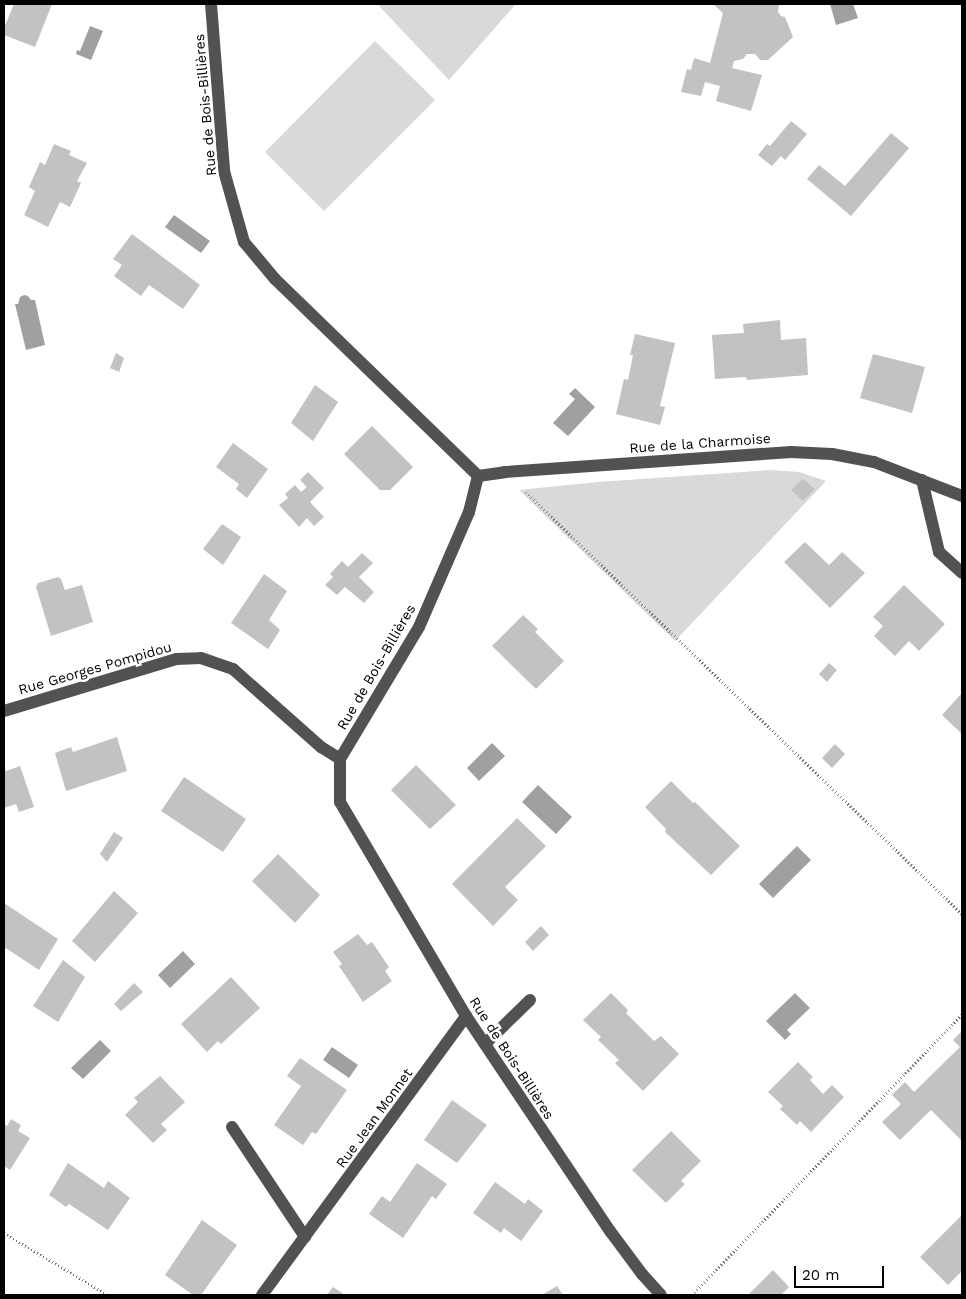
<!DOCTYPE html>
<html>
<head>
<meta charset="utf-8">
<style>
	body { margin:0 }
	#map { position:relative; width:966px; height:1299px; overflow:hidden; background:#fff; font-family:"Work Sans",sans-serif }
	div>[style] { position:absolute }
	.green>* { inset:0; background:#d9d9d9 }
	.water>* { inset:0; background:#a0a0a0 }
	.building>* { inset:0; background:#c2c2c2 }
	.path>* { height:3px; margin-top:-1.5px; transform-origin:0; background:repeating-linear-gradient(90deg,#747474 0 1px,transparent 0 3.5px) }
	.minor>* { height:12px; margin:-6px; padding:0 6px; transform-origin:6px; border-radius:6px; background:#525252 }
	span { translate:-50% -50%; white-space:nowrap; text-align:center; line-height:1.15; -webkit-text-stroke:5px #fff; paint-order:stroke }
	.street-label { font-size:14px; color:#000 }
	.frame { position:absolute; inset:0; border:5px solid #000; pointer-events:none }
	.scale { position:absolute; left:794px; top:1266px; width:90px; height:22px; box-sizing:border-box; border:2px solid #000; border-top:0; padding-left:6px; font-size:15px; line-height:18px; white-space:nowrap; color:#000; -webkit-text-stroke:4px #fff; paint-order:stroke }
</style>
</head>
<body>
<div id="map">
	<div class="green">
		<div style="clip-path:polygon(381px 4px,516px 4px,449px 80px,379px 6px)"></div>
		<div style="clip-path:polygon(375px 41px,435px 100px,324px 211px,265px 152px)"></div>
		<div style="clip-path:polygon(770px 470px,799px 472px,826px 481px,675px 641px,519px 490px,598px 482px)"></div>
	</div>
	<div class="water">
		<div style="clip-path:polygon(830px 4px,853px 4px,858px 18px,836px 25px)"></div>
		<div style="clip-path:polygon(90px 26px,103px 31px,91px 60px,76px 54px,77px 50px,80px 51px)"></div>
		<div style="clip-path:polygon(174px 215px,210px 241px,201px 253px,165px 227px)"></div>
		<div style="clip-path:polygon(24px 295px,28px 296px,31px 300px,35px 300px,45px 345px,26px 350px,15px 304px,18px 304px,20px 297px)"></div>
		<div style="clip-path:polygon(575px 388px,595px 407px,568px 436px,553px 423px,575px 399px,569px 394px)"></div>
		<div style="clip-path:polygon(492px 743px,505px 756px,479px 781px,467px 768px)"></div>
		<div style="clip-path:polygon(538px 785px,572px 817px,556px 834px,522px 802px)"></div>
		<div style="clip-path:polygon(797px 846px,811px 860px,773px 898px,759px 884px)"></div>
		<div style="clip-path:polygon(183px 951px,195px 964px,170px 988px,158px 975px)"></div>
		<div style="clip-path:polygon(795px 993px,810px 1008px,787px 1030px,791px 1034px,785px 1040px,766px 1021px)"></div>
		<div style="clip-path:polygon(100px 1040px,111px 1051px,83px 1079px,71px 1068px)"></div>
		<div style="clip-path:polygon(332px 1047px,358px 1065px,349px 1078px,323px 1060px)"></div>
	</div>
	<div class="building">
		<div style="clip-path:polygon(14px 4px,52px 4px,35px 47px,4px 35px,4px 28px)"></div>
		<div style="clip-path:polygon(713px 4px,779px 4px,778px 12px,781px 16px,785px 17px,793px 37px,768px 60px,760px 60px,755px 54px,747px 54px,743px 59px,734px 61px,732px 68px,762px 75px,751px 111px,716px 101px,720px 86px,705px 82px,701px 96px,681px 92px,687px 69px,691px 70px,694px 58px,710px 63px,723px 13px)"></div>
		<div style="clip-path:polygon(791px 121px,807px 134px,785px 160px,781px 156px,772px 166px,758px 155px,767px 144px,770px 146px)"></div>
		<div style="clip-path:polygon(891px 133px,909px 148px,851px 216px,807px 179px,819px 165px,845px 186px)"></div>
		<div style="clip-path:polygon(54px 144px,71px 151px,69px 155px,87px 163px,77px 181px,81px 183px,70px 207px,60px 202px,48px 227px,24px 215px,35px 191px,29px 187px,40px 162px,45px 165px)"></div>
		<div style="clip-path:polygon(132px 234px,200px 285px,183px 309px,149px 285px,141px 296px,114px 276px,122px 265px,113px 259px)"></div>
		<div style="clip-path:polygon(780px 320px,781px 340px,806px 338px,808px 375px,747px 380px,746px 377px,715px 379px,712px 335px,744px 333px,743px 324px)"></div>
		<div style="clip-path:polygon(635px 334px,675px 343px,660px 406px,665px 407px,660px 425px,616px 414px,624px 379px,628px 380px,633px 355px,630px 355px)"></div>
		<div style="clip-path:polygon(116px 353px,124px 358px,119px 372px,110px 368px)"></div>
		<div style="clip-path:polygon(873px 354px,925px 367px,912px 413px,860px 398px)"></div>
		<div style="clip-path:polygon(315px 385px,338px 402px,313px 441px,291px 423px)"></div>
		<div style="clip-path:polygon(372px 426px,413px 467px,390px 490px,380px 490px,344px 454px)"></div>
		<div style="clip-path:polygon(233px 443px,268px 469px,247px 498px,236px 489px,239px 484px,216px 467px)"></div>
		<div style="clip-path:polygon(308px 472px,324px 488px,310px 502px,324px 517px,314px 526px,307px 518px,299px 527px,279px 505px,288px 498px,285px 494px,295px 485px,301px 492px,307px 487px,300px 480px)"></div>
		<div style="clip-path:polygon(803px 479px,815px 489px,803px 501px,791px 490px)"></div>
		<div style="clip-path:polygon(222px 524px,241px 537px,223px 565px,203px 549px)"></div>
		<div style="clip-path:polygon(805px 542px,829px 565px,842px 552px,865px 573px,830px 608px,784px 562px)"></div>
		<div style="clip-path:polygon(362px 553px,373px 563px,359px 577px,374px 592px,364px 603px,345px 587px,337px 595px,325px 585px,333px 577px,330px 574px,342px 561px,348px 567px)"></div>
		<div style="clip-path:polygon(264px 574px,287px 591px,269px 620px,280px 630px,268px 649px,231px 623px)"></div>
		<div style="clip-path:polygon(58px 577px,61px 579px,65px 590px,82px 585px,93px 622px,51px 636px,36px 587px,38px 583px)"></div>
		<div style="clip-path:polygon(904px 585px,945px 624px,919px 651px,909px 641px,895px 656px,874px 636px,883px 626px,873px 617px)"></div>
		<div style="clip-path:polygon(523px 615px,538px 629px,535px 632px,564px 661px,536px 689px,492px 646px)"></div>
		<div style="clip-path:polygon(829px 663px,837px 670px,827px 682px,819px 674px)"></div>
		<div style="clip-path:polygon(962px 693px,962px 734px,942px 715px)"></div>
		<div style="clip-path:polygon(117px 737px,127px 771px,66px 791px,55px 753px,71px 747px,73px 752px)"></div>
		<div style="clip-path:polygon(835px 744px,845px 754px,832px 768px,822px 758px)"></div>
		<div style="clip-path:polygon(416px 765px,456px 805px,430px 829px,391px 790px)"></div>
		<div style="clip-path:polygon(20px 766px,34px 807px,19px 812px,16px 804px,4px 808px,4px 768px,6px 771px)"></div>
		<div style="clip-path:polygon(184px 777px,246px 819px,223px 852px,161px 811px)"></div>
		<div style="clip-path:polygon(671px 781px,693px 803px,695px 802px,740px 846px,711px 875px,665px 832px,666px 829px,645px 807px)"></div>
		<div style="clip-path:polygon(517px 818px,546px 846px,505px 887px,518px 900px,493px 926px,452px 884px)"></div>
		<div style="clip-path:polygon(114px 832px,123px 838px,107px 862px,100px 854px)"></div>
		<div style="clip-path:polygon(278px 854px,320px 895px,295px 923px,252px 881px)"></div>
		<div style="clip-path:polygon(114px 891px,138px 913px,95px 962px,72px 941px)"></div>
		<div style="clip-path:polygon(4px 903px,58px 939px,39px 970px,4px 947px)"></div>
		<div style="clip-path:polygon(541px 926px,549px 935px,533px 951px,525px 942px)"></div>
		<div style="clip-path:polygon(358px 934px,367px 945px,372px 942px,389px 967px,385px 971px,392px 981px,363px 1002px,339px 966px,342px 964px,333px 952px)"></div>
		<div style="clip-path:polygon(63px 960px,85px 977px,58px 1022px,33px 1006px)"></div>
		<div style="clip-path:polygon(231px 977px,260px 1008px,221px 1044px,218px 1041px,207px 1052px,181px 1024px)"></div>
		<div style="clip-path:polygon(134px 983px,143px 992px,121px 1011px,114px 1004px)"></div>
		<div style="clip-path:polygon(611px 993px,628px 1010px,626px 1013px,654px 1041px,661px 1036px,679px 1054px,643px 1091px,615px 1063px,619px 1060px,598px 1040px,601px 1037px,583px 1020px)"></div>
		<div style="clip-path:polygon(962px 1031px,962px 1141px,931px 1110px,900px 1140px,882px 1122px,901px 1104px,892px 1095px,905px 1082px,914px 1092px,960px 1047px,953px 1040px)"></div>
		<div style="clip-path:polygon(300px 1058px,347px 1090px,316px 1134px,312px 1132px,303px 1145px,274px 1125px,301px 1086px,287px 1076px)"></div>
		<div style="clip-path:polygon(798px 1062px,813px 1077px,810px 1080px,823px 1094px,832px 1085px,844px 1097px,811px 1132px,800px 1121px,797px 1125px,780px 1109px,783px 1106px,768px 1092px)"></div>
		<div style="clip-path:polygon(160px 1076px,185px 1102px,161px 1124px,167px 1130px,153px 1143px,125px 1115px,138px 1102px,134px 1098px)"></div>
		<div style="clip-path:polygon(452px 1100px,487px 1125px,457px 1163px,424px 1140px)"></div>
		<div style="clip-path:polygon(11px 1119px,21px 1125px,18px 1131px,30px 1138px,10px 1170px,4px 1166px,4px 1124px,7px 1126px)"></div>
		<div style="clip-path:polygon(671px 1131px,701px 1161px,681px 1181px,685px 1184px,666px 1203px,632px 1170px)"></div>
		<div style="clip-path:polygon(68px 1163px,104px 1188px,108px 1181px,130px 1198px,108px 1230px,69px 1204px,66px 1207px,49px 1195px)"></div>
		<div style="clip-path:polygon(417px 1163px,447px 1184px,436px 1199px,432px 1196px,403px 1238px,369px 1214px,382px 1196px,390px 1202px)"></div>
		<div style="clip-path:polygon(495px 1182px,525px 1204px,528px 1199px,543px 1211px,521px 1241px,504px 1228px,501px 1233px,473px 1213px)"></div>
		<div style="clip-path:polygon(962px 1215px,962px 1271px,948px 1285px,920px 1257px)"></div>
		<div style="clip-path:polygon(202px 1220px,237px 1245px,201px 1295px,193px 1295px,165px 1275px)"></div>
		<div style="clip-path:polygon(773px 1270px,789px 1287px,781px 1295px,748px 1295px)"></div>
		<div style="clip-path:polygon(557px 1286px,563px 1295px,542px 1295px)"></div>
		<div style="clip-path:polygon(333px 1287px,345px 1295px,327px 1295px)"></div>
	</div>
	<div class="path">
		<div style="left:526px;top:492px;width:607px;rotate:44.07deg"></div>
		<div style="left:4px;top:1233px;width:121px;rotate:30.8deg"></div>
		<div style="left:692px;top:1295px;width:390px;rotate:-46.1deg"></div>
	</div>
	<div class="minor">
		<div style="left:211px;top:4px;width:168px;rotate:85.5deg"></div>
		<div style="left:224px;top:171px;width:74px;rotate:74.3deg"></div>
		<div style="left:244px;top:242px;width:48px;rotate:50deg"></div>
		<div style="left:275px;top:279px;width:283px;rotate:44.1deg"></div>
		<div style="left:478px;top:476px;width:37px;rotate:104deg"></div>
		<div style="left:469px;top:512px;width:125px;rotate:113.5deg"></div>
		<div style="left:419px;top:627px;width:154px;rotate:120.9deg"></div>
		<div style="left:340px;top:759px;width:43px;rotate:90deg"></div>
		<div style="left:340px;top:802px;width:248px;rotate:59.5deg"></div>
		<div style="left:466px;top:1016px;width:259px;rotate:56.2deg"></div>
		<div style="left:610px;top:1231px;width:54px;rotate:53.3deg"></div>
		<div style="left:642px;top:1274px;width:28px;rotate:48deg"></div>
		<div style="left:478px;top:476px;width:27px;rotate:-8deg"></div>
		<div style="left:505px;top:472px;width:287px;rotate:-4deg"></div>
		<div style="left:791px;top:452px;width:41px;rotate:2.8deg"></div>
		<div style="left:832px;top:454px;width:43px;rotate:10.8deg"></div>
		<div style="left:874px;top:462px;width:94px;rotate:21.1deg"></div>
		<div style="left:922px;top:480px;width:74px;rotate:76.7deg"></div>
		<div style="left:939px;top:552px;width:31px;rotate:42deg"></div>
		<div style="left:4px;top:711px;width:180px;rotate:-16.8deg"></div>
		<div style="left:176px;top:659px;width:25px;rotate:-2deg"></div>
		<div style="left:201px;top:658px;width:34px;rotate:19deg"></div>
		<div style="left:233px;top:669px;width:118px;rotate:41.6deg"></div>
		<div style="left:321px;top:747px;width:22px;rotate:32deg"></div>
		<div style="left:485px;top:1044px;width:63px;rotate:-44.4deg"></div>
		<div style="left:232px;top:1127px;width:132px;rotate:56.4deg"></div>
		<div style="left:262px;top:1295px;width:346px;rotate:-53.8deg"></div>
	</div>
	<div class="street-label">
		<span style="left:205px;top:105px;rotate:-95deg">Rue de Bois-Billières</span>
		<span style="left:700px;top:443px;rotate:-4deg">Rue de la Charmoise</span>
		<span style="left:376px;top:667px;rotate:-60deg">Rue de Bois-Billières</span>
		<span style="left:95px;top:668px;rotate:-16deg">Rue Georges Pompidou</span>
		<span style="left:512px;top:1058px;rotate:57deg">Rue de Bois-Billières</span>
		<span style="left:374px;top:1118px;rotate:-54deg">Rue Jean Monnet</span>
	</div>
	<div class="frame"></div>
	<div class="scale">20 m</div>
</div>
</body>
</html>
